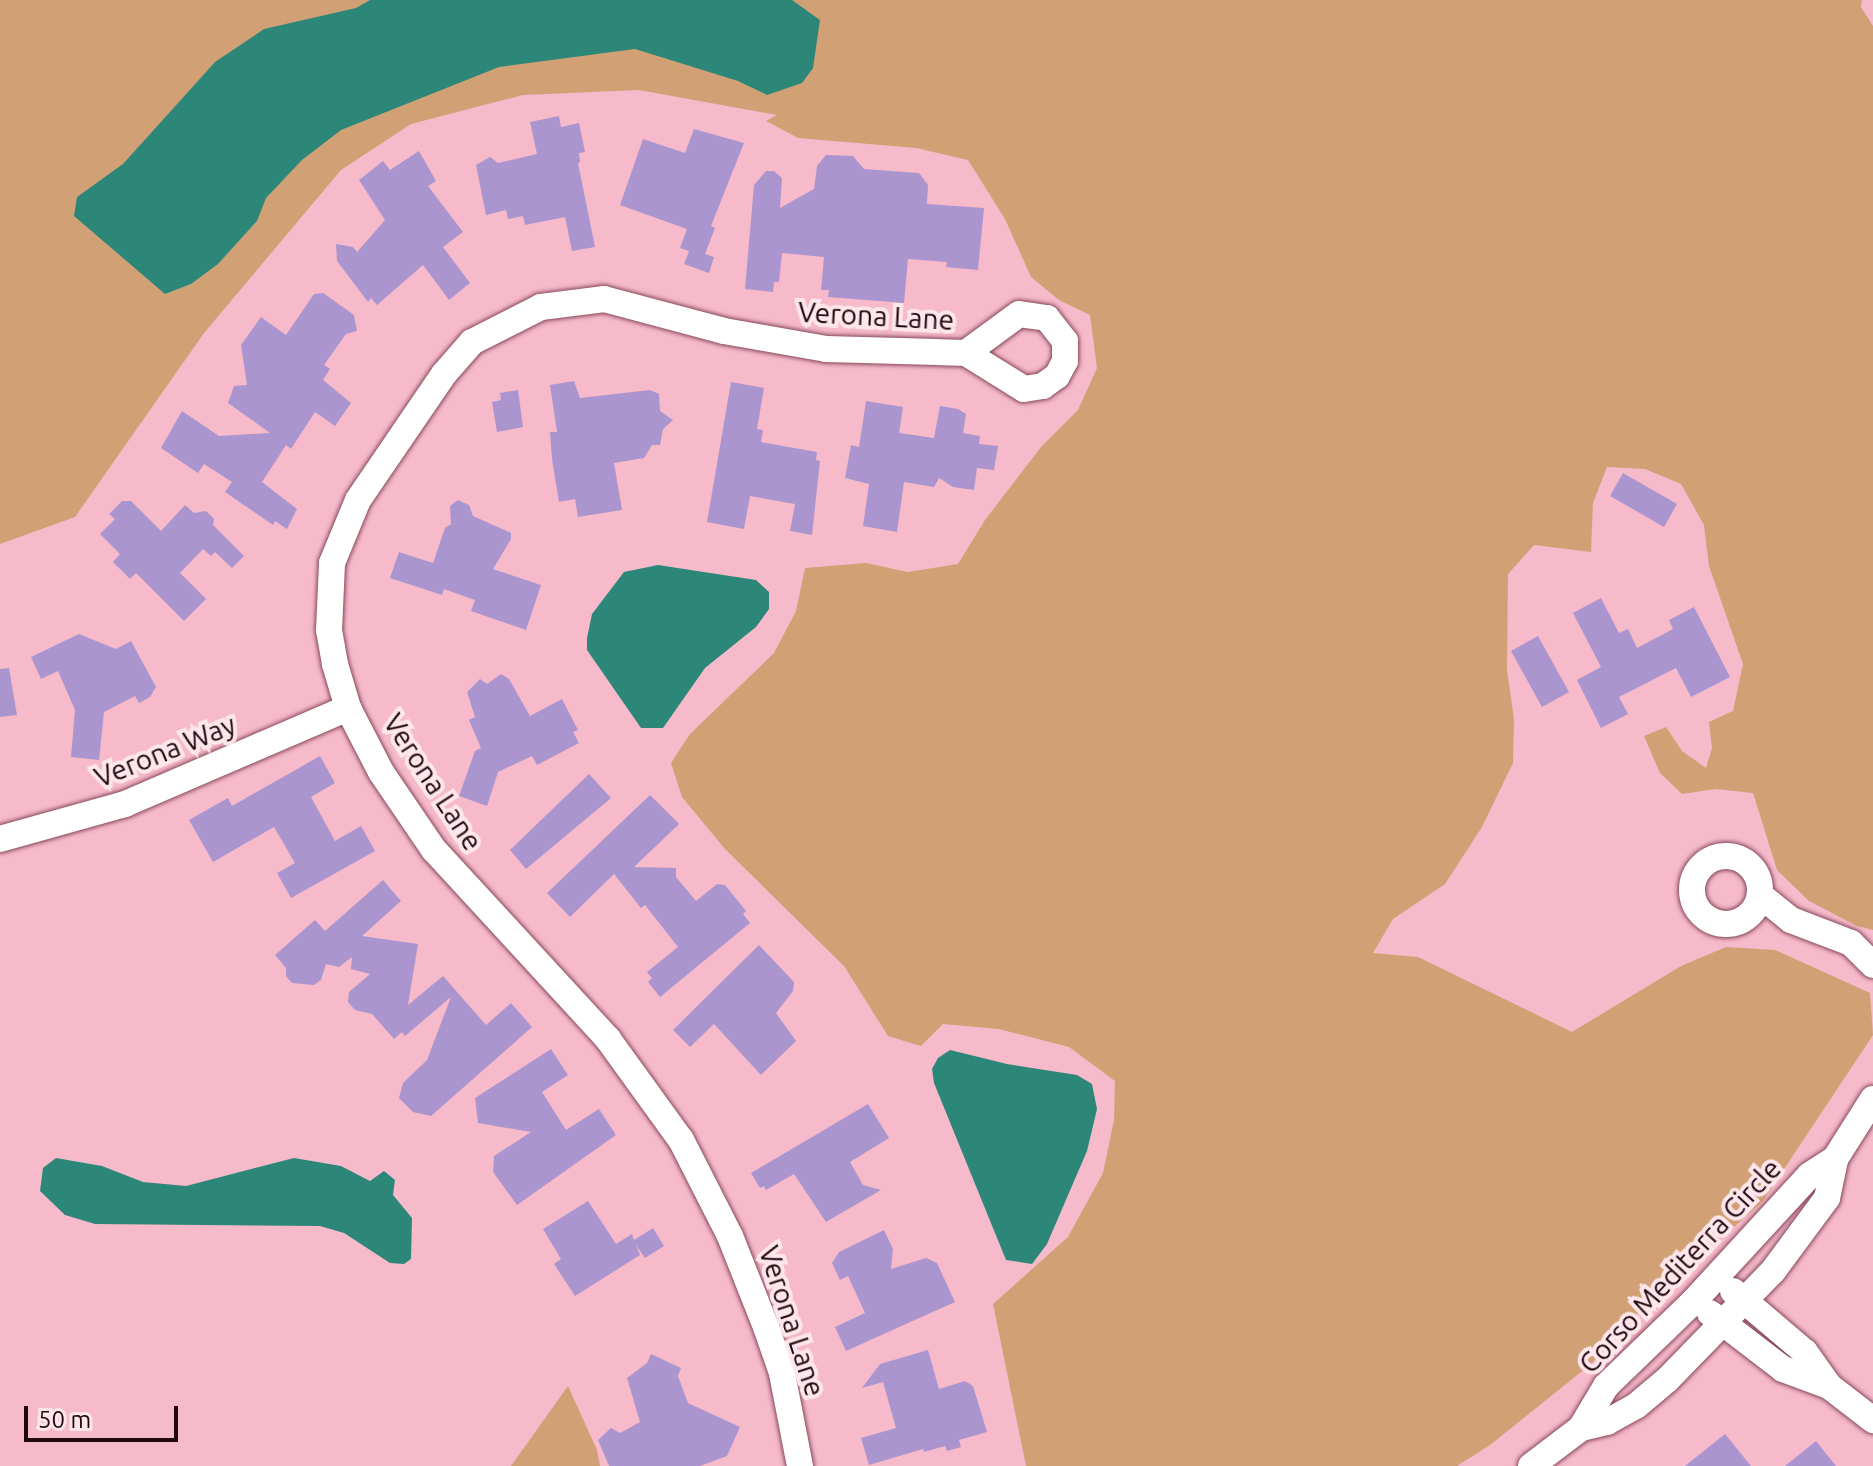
<!DOCTYPE html>
<html>
<head>
<meta charset="utf-8">
<style>
	body { margin:0 }
	#map { position:relative; width:1873px; height:1466px; overflow:hidden; background:#f6baca; font-family:Ubuntu,sans-serif }
	div>[style] { position:absolute }
	.green>* { inset:0; background:#d2a075 }
	.water>* { inset:0; background:#2d8779 }
	.building>* { inset:0; background:#ab95cf }
	.roads { filter:drop-shadow(0 0 2px #88485c) drop-shadow(0 0 2px #88485c) }
	.minor>* { height:26px; margin:-13px; padding:0 13px; transform-origin:13px; border-radius:13px; background:#fff }
	.minor>.ring { margin:-13px; padding:0; box-sizing:content-box; background:none; border:26px solid #fff; border-radius:50% }
	span { translate:-50% -50%; white-space:nowrap; text-align:center; line-height:1.15; -webkit-text-stroke:8px #fee7ec; paint-order:stroke }
	.street-label { font-size:28px; color:#20070f }
	.scale { position:absolute; left:24px; top:1406px; width:154px; height:36px; box-sizing:border-box; border:4px solid #20070f; border-top:0; padding-left:10px; font-size:24px; line-height:28px; white-space:nowrap; color:#20070f; -webkit-text-stroke:6px #fee7ec; paint-order:stroke }
</style>
</head>
<body>
<div id="map">
	<div class="green">
		<div style="clip-path:polygon(0 0,1862px 0,1861px 7px,1873px 26px,1873px 930px,1857px 926px,1809px 901px,1777px 870px,1753px 793px,1716px 789px,1682px 794px,1660px 773px,1644px 736px,1666px 727px,1682px 751px,1706px 768px,1712px 748px,1709px 722px,1733px 711px,1743px 664px,1709px 566px,1704px 525px,1681px 484px,1645px 469px,1607px 467px,1593px 503px,1591px 552px,1534px 545px,1508px 574px,1507px 670px,1514px 719px,1513px 763px,1482px 827px,1445px 884px,1393px 919px,1373px 953px,1418px 957px,1572px 1032px,1681px 966px,1726px 947px,1775px 950px,1870px 993px,1873px 1035px,1763px 1201px,1638px 1313px,1591px 1364px,1490px 1445px,1457px 1466px,1026px 1466px,993px 1304px,1068px 1237px,1103px 1173px,1114px 1120px,1115px 1081px,1069px 1047px,999px 1029px,943px 1024px,921px 1046px,888px 1036px,844px 966px,725px 849px,682px 797px,671px 763px,690px 734px,774px 653px,796px 611px,805px 568px,866px 563px,908px 572px,958px 564px,985px 520px,1041px 447px,1078px 410px,1097px 368px,1090px 315px,1059px 300px,1031px 277px,1005px 219px,968px 160px,916px 148px,798px 138px,766px 121px,777px 115px,639px 90px,523px 95px,411px 124px,341px 170px,204px 333px,75px 517px,0 544px)"></div>
		<div style="clip-path:polygon(568px 1386px,597px 1450px,600px 1466px,511px 1466px)"></div>
	</div>
	<div class="water">
		<div style="clip-path:polygon(370px 0,792px 0,820px 20px,813px 68px,802px 83px,767px 95px,738px 81px,635px 49px,499px 67px,341px 130px,302px 160px,266px 198px,257px 221px,218px 264px,191px 284px,165px 294px,74px 216px,77px 197px,123px 164px,215px 62px,264px 29px,356px 8px)"></div>
		<div style="clip-path:polygon(658px 565px,756px 580px,769px 592px,769px 609px,756px 627px,705px 668px,663px 728px,641px 728px,587px 650px,587px 638px,592px 614px,624px 572px)"></div>
		<div style="clip-path:polygon(950px 1050px,1007px 1064px,1077px 1075px,1092px 1084px,1097px 1109px,1087px 1151px,1047px 1244px,1032px 1264px,1006px 1260px,934px 1083px,932px 1069px,938px 1058px)"></div>
		<div style="clip-path:polygon(56px 1158px,102px 1166px,143px 1182px,186px 1186px,294px 1158px,341px 1166px,370px 1181px,384px 1171px,395px 1180px,393px 1195px,412px 1218px,411px 1259px,404px 1264px,390px 1263px,344px 1233px,320px 1226px,95px 1224px,65px 1215px,40px 1191px,43px 1168px)"></div>
	</div>
	<div class="building">
		<div style="clip-path:polygon(559px 116px,561px 127px,579px 123px,585px 152px,579px 153px,580px 162px,578px 163px,595px 247px,572px 251px,565px 217px,525px 225px,523px 216px,508px 219px,506px 210px,486px 215px,476px 165px,490px 157px,498px 163px,537px 154px,530px 122px)"></div>
		<div style="clip-path:polygon(694px 129px,744px 143px,711px 226px,715px 228px,705px 254px,714px 257px,709px 273px,684px 264px,689px 251px,680px 248px,687px 229px,620px 205px,643px 139px,685px 153px)"></div>
		<div style="clip-path:polygon(419px 151px,436px 181px,428px 186px,463px 232px,443px 247px,470px 283px,449px 300px,423px 265px,377px 305px,371px 298px,368px 302px,337px 261px,336px 244px,353px 247px,357px 252px,385px 220px,359px 180px,383px 161px,390px 170px)"></div>
		<div style="clip-path:polygon(826px 155px,853px 156px,864px 169px,919px 173px,928px 185px,927px 204px,984px 208px,978px 270px,946px 267px,947px 262px,908px 259px,904px 303px,828px 297px,829px 290px,821px 290px,824px 257px,782px 253px,779px 282px,774px 282px,773px 292px,745px 289px,754px 185px,766px 171px,774px 171px,782px 178px,780px 208px,814px 189px,817px 166px)"></div>
		<div style="clip-path:polygon(323px 293px,354px 315px,357px 331px,346px 334px,324px 365px,330px 369px,323px 380px,351px 403px,335px 426px,315px 412px,291px 449px,286px 445px,262px 482px,297px 509px,287px 529px,275px 521px,273px 525px,225px 492px,232px 482px,204px 464px,198px 473px,161px 448px,182px 411px,219px 436px,270px 433px,228px 403px,234px 386px,247px 385px,241px 345px,261px 317px,286px 335px,314px 294px)"></div>
		<div style="clip-path:polygon(574px 381px,580px 398px,650px 390px,659px 394px,660px 411px,673px 420px,663px 429px,660px 445px,652px 445px,644px 458px,614px 463px,622px 510px,578px 517px,575px 499px,559px 502px,552px 459px,550px 432px,557px 432px,550px 385px)"></div>
		<div style="clip-path:polygon(731px 382px,764px 388px,757px 429px,763px 430px,761px 442px,817px 452px,816px 460px,820px 461px,812px 535px,790px 531px,795px 504px,750px 496px,744px 529px,707px 522px)"></div>
		<div style="clip-path:polygon(518px 390px,523px 427px,497px 432px,492px 402px,501px 400px,500px 393px)"></div>
		<div style="clip-path:polygon(866px 401px,903px 407px,899px 433px,934px 438px,940px 406px,958px 409px,966px 414px,963px 433px,980px 436px,979px 444px,998px 446px,994px 470px,977px 468px,974px 490px,953px 487px,939px 478px,934px 487px,904px 482px,897px 532px,863px 526px,869px 484px,845px 478px,851px 445px,859px 447px)"></div>
		<div style="clip-path:polygon(1623px 473px,1677px 504px,1664px 527px,1610px 496px)"></div>
		<div style="clip-path:polygon(458px 500px,469px 505px,473px 516px,511px 533px,511px 539px,493px 569px,541px 585px,526px 630px,471px 611px,475px 600px,444px 589px,442px 595px,390px 578px,399px 552px,433px 563px,445px 528px,451px 524px,450px 506px)"></div>
		<div style="clip-path:polygon(122px 501px,131px 501px,161px 531px,185px 505px,194px 513px,206px 511px,214px 519px,213px 525px,244px 556px,232px 568px,215px 552px,211px 556px,203px 549px,180px 573px,206px 599px,184px 621px,136px 573px,130px 579px,113px 562px,120px 554px,100px 534px,115px 519px,109px 514px)"></div>
		<div style="clip-path:polygon(1601px 598px,1619px 633px,1628px 629px,1637px 648px,1673px 629px,1669px 620px,1694px 607px,1730px 677px,1691px 697px,1676px 668px,1619px 697px,1628px 714px,1601px 728px,1577px 680px,1601px 667px,1573px 613px)"></div>
		<div style="clip-path:polygon(79px 634px,116px 649px,131px 641px,156px 687px,150px 697px,139px 703px,135px 696px,104px 712px,99px 760px,71px 757px,75px 710px,58px 671px,41px 679px,31px 657px)"></div>
		<div style="clip-path:polygon(1538px 636px,1569px 692px,1542px 707px,1511px 651px)"></div>
		<div style="clip-path:polygon(9px 668px,17px 715px,0 717px,0 669px)"></div>
		<div style="clip-path:polygon(501px 674px,509px 679px,530px 716px,562px 699px,578px 730px,573px 732px,579px 743px,537px 765px,532px 756px,498px 772px,487px 806px,459px 796px,475px 751px,481px 748px,469px 720px,475px 717px,467px 692px,480px 679px,487px 684px)"></div>
		<div style="clip-path:polygon(320px 756px,335px 783px,311px 797px,335px 841px,361px 826px,375px 851px,291px 898px,277px 873px,295px 863px,274px 827px,213px 862px,189px 820px,228px 798px,232px 806px)"></div>
		<div style="clip-path:polygon(589px 774px,611px 798px,526px 869px,510px 850px)"></div>
		<div style="clip-path:polygon(650px 795px,679px 824px,634px 867px,676px 868px,676px 877px,696px 901px,717px 884px,725px 885px,746px 911px,743px 914px,750px 923px,660px 997px,648px 982px,652px 978px,647px 972px,678px 947px,645px 905px,641px 908px,614px 874px,570px 917px,547px 893px)"></div>
		<div style="clip-path:polygon(383px 880px,401px 901px,362px 936px,418px 944px,408px 1005px,443px 976px,486px 1025px,511px 1003px,532px 1027px,431px 1116px,413px 1112px,399px 1098px,403px 1083px,427px 1060px,451px 997px,405px 1036px,402px 1032px,394px 1039px,372px 1014px,355px 1010px,348px 1002px,349px 992px,370px 974px,351px 969px,352px 957px,339px 967px,326px 964px,321px 980px,314px 985px,292px 983px,286px 976px,286px 968px,275px 955px,315px 920px,325px 931px)"></div>
		<div style="clip-path:polygon(759px 945px,794px 982px,793px 991px,776px 1013px,796px 1041px,761px 1075px,714px 1024px,690px 1047px,673px 1030px)"></div>
		<div style="clip-path:polygon(551px 1049px,568px 1075px,542px 1092px,566px 1130px,599px 1109px,616px 1135px,517px 1205px,493px 1172px,494px 1156px,531px 1132px,478px 1123px,475px 1098px)"></div>
		<div style="clip-path:polygon(868px 1104px,889px 1138px,850px 1162px,863px 1185px,881px 1190px,826px 1222px,794px 1174px,766px 1190px,764px 1186px,760px 1188px,751px 1173px)"></div>
		<div style="clip-path:polygon(588px 1201px,616px 1244px,632px 1234px,634px 1240px,653px 1228px,664px 1246px,645px 1258px,636px 1245px,640px 1255px,575px 1296px,554px 1264px,561px 1259px,543px 1229px)"></div>
		<div style="clip-path:polygon(884px 1230px,893px 1249px,891px 1269px,926px 1258px,937px 1263px,955px 1302px,846px 1351px,835px 1327px,865px 1313px,848px 1276px,840px 1280px,832px 1263px,839px 1252px)"></div>
		<div style="clip-path:polygon(928px 1350px,939px 1389px,965px 1381px,973px 1386px,987px 1432px,959px 1440px,961px 1447px,947px 1451px,945px 1446px,924px 1452px,923px 1449px,869px 1465px,861px 1438px,896px 1428px,883px 1382px,862px 1388px,880px 1364px)"></div>
		<div style="clip-path:polygon(651px 1354px,681px 1368px,678px 1376px,688px 1403px,740px 1427px,727px 1456px,700px 1466px,609px 1466px,598px 1440px,611px 1428px,620px 1433px,640px 1422px,627px 1378px,647px 1363px)"></div>
		<div style="clip-path:polygon(1725px 1434px,1751px 1466px,1685px 1466px)"></div>
		<div style="clip-path:polygon(1816px 1441px,1836px 1466px,1785px 1466px)"></div>
	</div>
	<div class="roads">
		<div class="minor">
			<div style="left:0;top:839px;width:130px;rotate:-15.6deg"></div>
			<div style="left:125px;top:804px;width:243px;rotate:-23.3deg"></div>
			<div class="ring" style="left:1692px;top:856px;width:42px;height:42px"></div>
			<div style="left:1760px;top:895px;width:40px;rotate:39deg"></div>
			<div style="left:1791px;top:920px;width:64px;rotate:21deg"></div>
			<div style="left:1851px;top:943px;width:31px;rotate:45deg"></div>
			<div style="left:1733px;top:1291px;width:94px;rotate:40.3deg"></div>
			<div style="left:1805px;top:1352px;width:42px;rotate:54.8deg"></div>
			<div style="left:1710px;top:1313px;width:92px;rotate:37.5deg"></div>
			<div style="left:1783px;top:1369px;width:49px;rotate:20.3deg"></div>
			<div style="left:1829px;top:1386px;width:56px;rotate:37.7deg"></div>
			<div style="left:1581px;top:1428px;width:27px;rotate:-13deg"></div>
			<div style="left:1607px;top:1422px;width:33px;rotate:-29deg"></div>
			<div style="left:1636px;top:1406px;width:40px;rotate:-40deg"></div>
			<div style="left:1667px;top:1380px;width:152px;rotate:-45.8deg"></div>
			<div style="left:1773px;top:1271px;width:91px;rotate:-53.5deg"></div>
			<div style="left:1827px;top:1198px;width:40px;rotate:-78deg"></div>
			<div style="left:1835px;top:1159px;width:71px;rotate:-57.7deg"></div>
			<div style="left:800px;top:1466px;width:95px;rotate:-101deg"></div>
			<div style="left:782px;top:1373px;width:49px;rotate:-109.2deg"></div>
			<div style="left:766px;top:1327px;width:98px;rotate:-111.6deg"></div>
			<div style="left:730px;top:1236px;width:108px;rotate:-117deg"></div>
			<div style="left:681px;top:1140px;width:125px;rotate:-125.9deg"></div>
			<div style="left:608px;top:1039px;width:257px;rotate:-132.6deg"></div>
			<div style="left:434px;top:850px;width:94px;rotate:-124.2deg"></div>
			<div style="left:381px;top:772px;width:72px;rotate:-117.3deg"></div>
			<div style="left:348px;top:708px;width:46px;rotate:-106.5deg"></div>
			<div style="left:335px;top:664px;width:35px;rotate:-100deg"></div>
			<div style="left:329px;top:630px;width:67px;rotate:-87.4deg"></div>
			<div style="left:332px;top:563px;width:68px;rotate:-67.6deg"></div>
			<div style="left:358px;top:500px;width:153px;rotate:-55.7deg"></div>
			<div style="left:444px;top:374px;width:43px;rotate:-48.8deg"></div>
			<div style="left:472px;top:342px;width:77px;rotate:-26.9deg"></div>
			<div style="left:541px;top:307px;width:64px;rotate:-7.2deg"></div>
			<div style="left:604px;top:299px;width:124px;rotate:14.9deg"></div>
			<div style="left:724px;top:331px;width:104px;rotate:10deg"></div>
			<div style="left:826px;top:349px;width:140px;rotate:1.6deg"></div>
			<div style="left:966px;top:353px;width:68px;rotate:31.8deg"></div>
			<div style="left:1024px;top:389px;width:19px;rotate:-9deg"></div>
			<div style="left:1043px;top:386px;width:17px;rotate:-36deg"></div>
			<div style="left:1057px;top:376px;width:17px;rotate:-62deg"></div>
			<div style="left:1065px;top:361px;width:20px;rotate:-90deg"></div>
			<div style="left:1065px;top:341px;width:29px;rotate:-128deg"></div>
			<div style="left:1047px;top:318px;width:28px;rotate:-172deg"></div>
			<div style="left:1019px;top:314px;width:66px;rotate:143.7deg"></div>
			<div style="left:1531px;top:1466px;width:63px;rotate:-37.2deg"></div>
			<div style="left:1581px;top:1428px;width:49px;rotate:-59.2deg"></div>
			<div style="left:1606px;top:1386px;width:122px;rotate:-44deg"></div>
			<div style="left:1694px;top:1301px;width:171px;rotate:-47.4deg"></div>
			<div style="left:1810px;top:1175px;width:30px;rotate:-33deg"></div>
		</div>
	</div>
	<div class="street-label">
		<span style="left:876px;top:316px;rotate:3deg">Verona Lane</span>
		<span style="left:165px;top:751px;rotate:-22deg">Verona Way</span>
		<span style="left:433px;top:782px;rotate:57deg">Verona Lane</span>
		<span style="left:1680px;top:1266px;rotate:-47deg">Corso Mediterra Circle</span>
		<span style="left:792px;top:1321px;rotate:72deg">Verona Lane</span>
	</div>
	<div class="scale">50 m</div>
</div>
</body>
</html>
